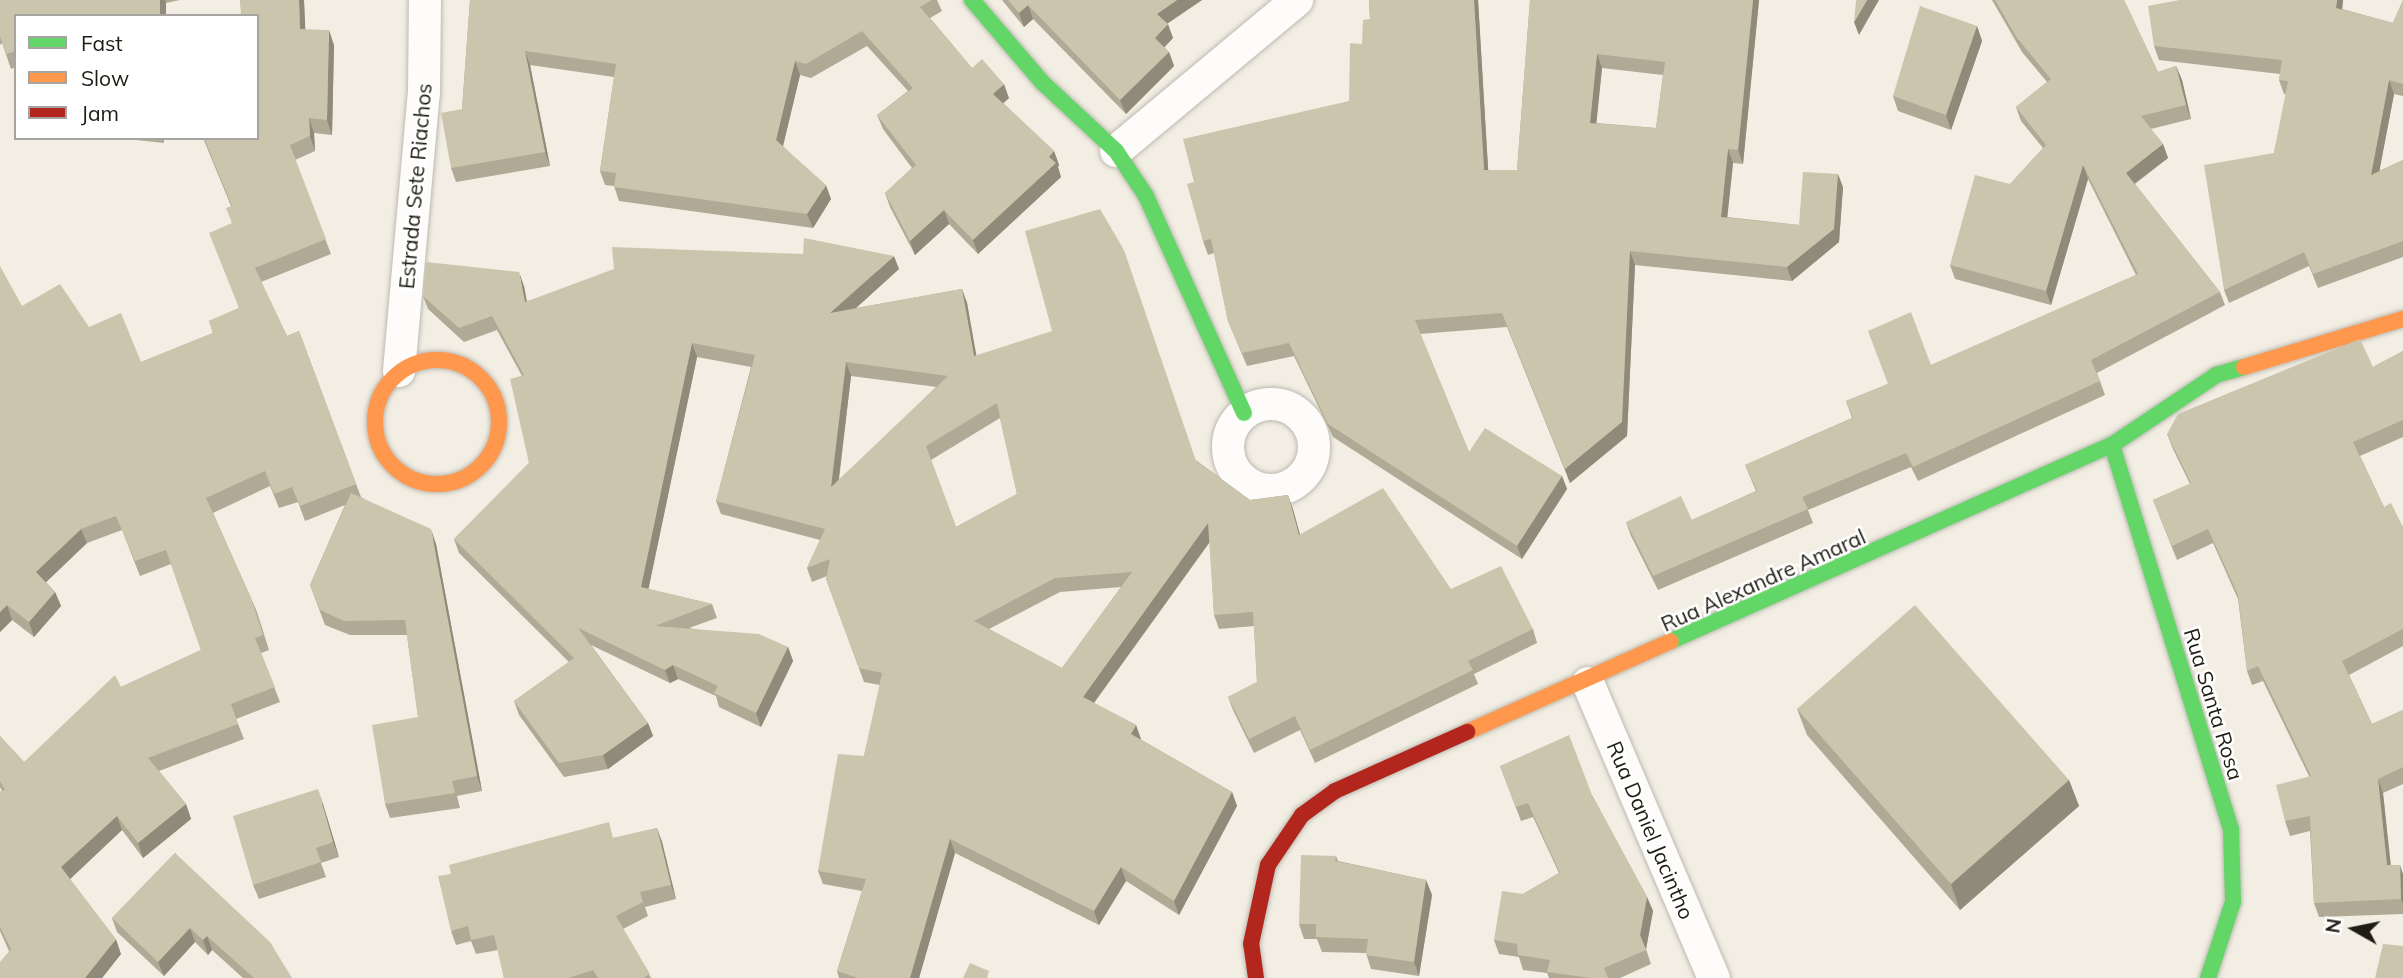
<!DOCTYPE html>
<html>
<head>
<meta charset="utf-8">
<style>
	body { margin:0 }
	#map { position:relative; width:2403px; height:978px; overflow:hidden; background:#f2eee3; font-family:Mulish,sans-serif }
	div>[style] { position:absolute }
	.roads { filter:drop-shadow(0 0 2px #bdbab1) drop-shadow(0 0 2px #bdbab1) }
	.street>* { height:32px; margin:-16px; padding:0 16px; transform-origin:16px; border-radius:16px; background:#fdfcfb }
	.street>.ring { margin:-16px; padding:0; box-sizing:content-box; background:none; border:32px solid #fdfcfb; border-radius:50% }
	.fast>* { height:16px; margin:-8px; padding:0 8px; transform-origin:8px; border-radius:8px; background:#63d668 }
	.slow>* { height:16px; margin:-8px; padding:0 8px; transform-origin:8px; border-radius:8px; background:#ff974d }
	.slow>.ring { margin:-8px; padding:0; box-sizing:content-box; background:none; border:16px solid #ff974d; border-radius:50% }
	.jam>* { height:16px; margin:-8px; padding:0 8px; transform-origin:8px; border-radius:8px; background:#b3261e }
	.wall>* { inset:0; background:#afa995 }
	.shaded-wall>* { inset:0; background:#8f8a79 }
	.building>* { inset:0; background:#ccc5ad }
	span { translate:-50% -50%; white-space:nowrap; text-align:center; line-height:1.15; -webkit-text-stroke:5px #fff; paint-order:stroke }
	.street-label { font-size:21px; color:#1e1c14 }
	.legend { position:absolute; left:14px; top:14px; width:245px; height:126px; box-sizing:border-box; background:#fff; border:2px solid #a5a4a1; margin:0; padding:9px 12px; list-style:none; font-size:21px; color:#1e1c14 }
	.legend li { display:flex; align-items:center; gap:14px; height:35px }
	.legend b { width:35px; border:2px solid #a5a4a1 }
	.north { position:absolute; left:2319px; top:894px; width:70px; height:70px; -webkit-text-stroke:5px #fff; paint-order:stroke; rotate:279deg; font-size:19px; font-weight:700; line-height:28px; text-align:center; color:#1e1c14 }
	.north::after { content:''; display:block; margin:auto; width:24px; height:32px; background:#1e1c14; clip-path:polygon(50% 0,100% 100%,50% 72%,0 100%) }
</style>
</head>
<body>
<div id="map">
	<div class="roads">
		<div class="street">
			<div style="left:1116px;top:151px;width:236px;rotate:-39.8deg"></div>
			<div style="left:399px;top:371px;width:279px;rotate:-84.9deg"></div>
			<div style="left:424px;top:93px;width:93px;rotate:-89.4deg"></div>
			<div class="ring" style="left:1228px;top:404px;width:54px;height:54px"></div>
			<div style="left:1588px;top:683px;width:321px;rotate:66.9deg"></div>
		</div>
		<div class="fast">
			<div style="left:972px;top:0;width:109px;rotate:49.5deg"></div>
			<div style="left:1043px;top:83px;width:100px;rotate:43deg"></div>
			<div style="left:1116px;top:151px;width:54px;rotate:56.3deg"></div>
			<div style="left:1146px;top:196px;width:238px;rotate:65.7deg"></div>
			<div style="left:2112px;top:445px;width:402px;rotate:72.8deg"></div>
			<div style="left:2231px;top:829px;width:73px;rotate:88.4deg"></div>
			<div style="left:2233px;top:902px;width:80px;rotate:108.2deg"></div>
			<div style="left:1671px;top:641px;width:483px;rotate:-24deg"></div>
			<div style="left:2112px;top:445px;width:125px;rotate:-33.9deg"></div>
			<div style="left:2216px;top:375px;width:29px;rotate:-16deg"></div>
		</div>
		<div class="slow">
			<div class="ring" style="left:375px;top:360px;width:108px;height:108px"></div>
			<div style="left:2244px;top:367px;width:166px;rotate:-16.8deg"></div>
			<div style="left:1467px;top:732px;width:223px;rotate:-24deg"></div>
		</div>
		<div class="jam">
			<div style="left:1256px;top:978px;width:34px;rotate:-98deg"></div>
			<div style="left:1251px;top:944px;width:81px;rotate:-77.9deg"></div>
			<div style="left:1268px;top:865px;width:60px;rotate:-55.8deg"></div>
			<div style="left:1302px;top:815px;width:41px;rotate:-36deg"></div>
			<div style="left:1335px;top:791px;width:145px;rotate:-24.1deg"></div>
		</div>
	</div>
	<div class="wall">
		<div style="clip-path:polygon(0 0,180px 0,166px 3px,16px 16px,16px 67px,11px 69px,2px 43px,0 45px)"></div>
		<div style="clip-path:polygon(240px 0,304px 0,305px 29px,334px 45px,332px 135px,314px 133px,315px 151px,295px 160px,331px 254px,261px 282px,287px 336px,299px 331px,361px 497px,436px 544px,482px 791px,457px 796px,460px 808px,390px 818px,385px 804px,418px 717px,407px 635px,350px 635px,325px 625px,310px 585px,345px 505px,305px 521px,298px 502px,279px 508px,270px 486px,213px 513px,251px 598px,257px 612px,269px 650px,261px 653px,280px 702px,236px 719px,244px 739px,159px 771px,186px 804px,191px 819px,143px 858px,122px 830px,70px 879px,121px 954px,102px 978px,0 978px,9px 951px,0 931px,0 791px,2px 791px,0 787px,0 736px,24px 762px,121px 687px,201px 650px,171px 564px,140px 576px,122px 530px,87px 543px,46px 582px,55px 592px,61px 606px,34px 637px,12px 620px,0 632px,22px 306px,89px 327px,141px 362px,213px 333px,209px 321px,239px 308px,232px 223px,231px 206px,203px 138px,257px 138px)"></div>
		<div style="clip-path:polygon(470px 0,937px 0,942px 11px,930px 18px,972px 68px,1009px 98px,1003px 103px,1054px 151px,1059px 165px,1058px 167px,1061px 177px,978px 254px,949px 224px,915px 255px,890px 207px,885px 193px,912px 168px,883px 129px,877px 115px,908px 91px,867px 46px,811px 78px,800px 75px,783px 146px,831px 199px,813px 228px,619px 201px,614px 186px,605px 185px,600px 171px,614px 77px,530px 65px,550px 166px,456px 182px,451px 168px,462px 109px)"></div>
		<div style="clip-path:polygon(1002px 0,1202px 0,1167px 24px,1173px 38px,1164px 47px,1169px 52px,1174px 66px,1126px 114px,1033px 19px,1024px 27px)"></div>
		<div style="clip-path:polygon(evenodd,1369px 0,1478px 0,1488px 170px,1517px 170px,1530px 0,1759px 0,1743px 164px,1733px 163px,1727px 217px,1799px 225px,1843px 187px,1839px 242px,1792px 281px,1635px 265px,1627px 436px,1570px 483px,1507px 327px,1420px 334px,1469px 452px,1562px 476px,1567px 489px,1522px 559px,1333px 437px,1294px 356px,1247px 366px,1228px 321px,1214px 253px,1208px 255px,1203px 241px,1194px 182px,1349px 101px,1362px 44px,1370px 19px,1369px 0,1602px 68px,1663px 75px,1656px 128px,1596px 123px,1602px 68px)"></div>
		<div style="clip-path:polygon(1992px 0,2124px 0,2158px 72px,2176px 66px,2182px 80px,2191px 119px,2151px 129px,2163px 144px,2168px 158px,2135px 184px,2220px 292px,2225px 305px,2097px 373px,2105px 395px,1918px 481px,1911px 467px,1808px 510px,1813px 523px,1658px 590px,1631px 536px,1626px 522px,1692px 520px,1756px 491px,1745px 465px,1852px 418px,1846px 401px,1888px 384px,2136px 275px,2088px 179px,2051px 305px,1955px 279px,1950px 265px,2010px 184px,2043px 148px,2021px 121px,2016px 107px,2047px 82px,2022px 52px)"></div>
		<div style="clip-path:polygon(2343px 0,2342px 9px,2393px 23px,2403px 0,2403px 96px,2394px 94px,2379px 171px,2403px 160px,2403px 257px,2318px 288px,2309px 266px,2229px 303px,2224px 290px,2274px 153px,2286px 94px,2284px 94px,2279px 80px,2280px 74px,2159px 60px,2154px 46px)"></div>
		<div style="clip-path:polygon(1977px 26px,1982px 41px,1951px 130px,1898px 111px,1893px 96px)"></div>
		<div style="clip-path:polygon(118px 138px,164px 138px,164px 143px)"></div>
		<div style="clip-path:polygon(evenodd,899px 269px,856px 308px,962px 289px,967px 303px,976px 356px,1197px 461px,1250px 500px,1288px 495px,1300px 535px,1451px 589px,1533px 629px,1537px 643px,1474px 674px,1478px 684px,1315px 763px,1300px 730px,1254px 753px,1233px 710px,1228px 697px,1257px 682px,1254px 626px,1219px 629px,1214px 615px,1210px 542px,1094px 703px,1136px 725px,1140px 739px,1232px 792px,1237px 806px,1179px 915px,1126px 881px,1099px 925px,955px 853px,919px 978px,839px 978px,837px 971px,862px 891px,823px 884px,818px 871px,864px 756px,880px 685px,864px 682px,826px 579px,827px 576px,812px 582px,807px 568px,820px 540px,721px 514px,716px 501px,751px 367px,697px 357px,648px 589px,712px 604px,717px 618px,689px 628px,788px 647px,793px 661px,761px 727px,719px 707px,716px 696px,678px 679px,670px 683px,591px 645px,648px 723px,653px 736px,608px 769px,564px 777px,519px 715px,514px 701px,569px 662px,459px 553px,454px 539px,529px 463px,522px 376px,497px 330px,464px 342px,428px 309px,423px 296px,524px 286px,527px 301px,899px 269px,851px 376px,936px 387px,839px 480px,851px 376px,899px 269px,1000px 418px,1017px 494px,956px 527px,931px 460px,1000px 418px,899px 269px,1121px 587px,1062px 668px,989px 629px,1060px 592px,1121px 587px)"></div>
		<div style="clip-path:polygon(2403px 351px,2403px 437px,2360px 456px,2384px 507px,2403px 527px,2403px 646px,2349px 675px,2372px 724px,2403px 710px,2403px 784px,2383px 793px,2391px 865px,2403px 874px,2403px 914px,2319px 917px,2314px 903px,2310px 831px,2290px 836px,2285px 821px,2309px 776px,2263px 681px,2252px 685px,2247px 671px,2238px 599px,2213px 543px,2177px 560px,2153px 500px,2190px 484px,2173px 449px,2167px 434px,2373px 367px)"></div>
		<div style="clip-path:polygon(1797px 709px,2069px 780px,2079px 806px,1960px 910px,1807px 735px)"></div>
		<div style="clip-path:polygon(1500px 766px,1592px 795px,1647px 897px,1653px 911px,1646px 949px,1651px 964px,1620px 978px,1549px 978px,1547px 973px,1523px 970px,1519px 957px,1499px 954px,1494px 940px,1523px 894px,1559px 873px,1533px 817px,1521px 821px)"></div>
		<div style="clip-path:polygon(323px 804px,339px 857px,321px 863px,326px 877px,259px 899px,253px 885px)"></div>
		<div style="clip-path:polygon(657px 828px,662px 842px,676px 899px,645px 907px,648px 916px,623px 929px,651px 978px,504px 978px,498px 950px,476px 954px,471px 941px,456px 945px,451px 931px,614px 838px)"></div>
		<div style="clip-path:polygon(175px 853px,292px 978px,243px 978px,212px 950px,208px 955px,195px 942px,164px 976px,117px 932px,112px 918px)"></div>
		<div style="clip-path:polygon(1336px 856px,1338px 861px,1426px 880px,1432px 895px,1419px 976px,1371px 969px,1366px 953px,1322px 952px,1317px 939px,1304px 939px,1299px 924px)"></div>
	</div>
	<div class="shaded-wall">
		<div style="clip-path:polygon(160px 0,165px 0,166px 3px,166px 16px,160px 16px)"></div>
		<div style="clip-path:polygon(299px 0,304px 0,306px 44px,300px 29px)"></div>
		<div style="clip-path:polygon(1177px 0,1202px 0,1162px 27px,1157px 14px)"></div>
		<div style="clip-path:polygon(1474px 0,1478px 0,1489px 183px,1484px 170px)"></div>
		<div style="clip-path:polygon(1753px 0,1759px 0,1743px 164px,1738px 150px)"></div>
		<div style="clip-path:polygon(1867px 0,1879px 0,1859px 35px,1854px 22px)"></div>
		<div style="clip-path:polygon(2337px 0,2343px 0,2341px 22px,2336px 8px)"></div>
		<div style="clip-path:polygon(1028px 5px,1033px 19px,1024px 27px,1019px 13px)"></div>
		<div style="clip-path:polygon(1168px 24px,1173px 38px,1160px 52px,1155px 38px)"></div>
		<div style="clip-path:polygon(1977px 26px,1982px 41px,1951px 130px,1946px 115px)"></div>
		<div style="clip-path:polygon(329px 30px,334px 45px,332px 135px,327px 120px)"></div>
		<div style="clip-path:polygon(525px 51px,530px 65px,550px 166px,545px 152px)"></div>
		<div style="clip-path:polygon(1169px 52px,1174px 66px,1126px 114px,1120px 100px)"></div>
		<div style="clip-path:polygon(1597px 54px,1602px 68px,1595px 137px,1590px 123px)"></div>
		<div style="clip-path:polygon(795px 61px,800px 75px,781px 154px,776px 140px)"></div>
		<div style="clip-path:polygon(2176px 66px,2182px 80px,2191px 119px,2186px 105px)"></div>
		<div style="clip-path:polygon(2389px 80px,2394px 94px,2376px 189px,2371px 175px)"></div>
		<div style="clip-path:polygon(1004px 84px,1009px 98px,998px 108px,993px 94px)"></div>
		<div style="clip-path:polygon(309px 118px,314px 133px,315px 151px,310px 136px)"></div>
		<div style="clip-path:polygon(2163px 144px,2168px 158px,2131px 186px,2126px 173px)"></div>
		<div style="clip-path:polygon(1728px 149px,1733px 163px,1726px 230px,1721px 217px)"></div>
		<div style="clip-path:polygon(1054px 151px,1059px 165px,1058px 167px,1061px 177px,978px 254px,973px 240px)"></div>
		<div style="clip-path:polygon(2083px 165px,2088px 179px,2051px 305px,2046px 291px)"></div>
		<div style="clip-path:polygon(1838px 174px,1843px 187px,1839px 242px,1792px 281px,1787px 267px)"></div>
		<div style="clip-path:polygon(826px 185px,831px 199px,813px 228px,807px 214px)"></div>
		<div style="clip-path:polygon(944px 210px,949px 224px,915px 255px,910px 241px)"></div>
		<div style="clip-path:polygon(1630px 251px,1635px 265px,1627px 436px,1570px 483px,1565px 469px)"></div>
		<div style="clip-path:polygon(894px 256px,899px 269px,835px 327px,830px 313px)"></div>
		<div style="clip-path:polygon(519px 272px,524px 286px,529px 316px,525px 302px)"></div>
		<div style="clip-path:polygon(962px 289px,967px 303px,979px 370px,974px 356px)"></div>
		<div style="clip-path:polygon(692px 343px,697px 357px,646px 601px,641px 587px)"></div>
		<div style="clip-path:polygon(846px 362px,851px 376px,836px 501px,831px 487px)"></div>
		<div style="clip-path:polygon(1562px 476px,1567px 489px,1522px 559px,1517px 546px)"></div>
		<div style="clip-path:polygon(1288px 495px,1293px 509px,1304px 549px,1299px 535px)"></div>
		<div style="clip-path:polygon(1208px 523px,1213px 537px,1088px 711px,1083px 697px)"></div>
		<div style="clip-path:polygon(81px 529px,87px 543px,41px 587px,36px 572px)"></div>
		<div style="clip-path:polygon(431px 529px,436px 544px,482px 791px,477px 776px)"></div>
		<div style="clip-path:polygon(55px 592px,61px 606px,34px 637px,29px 622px)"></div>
		<div style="clip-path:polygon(7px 605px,12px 620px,0 632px,0 612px)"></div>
		<div style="clip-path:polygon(788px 647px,793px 661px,761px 727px,756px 713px)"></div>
		<div style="clip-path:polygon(673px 665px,678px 679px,670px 683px,665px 670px)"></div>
		<div style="clip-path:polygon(648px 723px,653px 736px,608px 769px,603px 755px)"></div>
		<div style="clip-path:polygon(1136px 725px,1141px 739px,1136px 748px,1131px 734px)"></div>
		<div style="clip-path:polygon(2378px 779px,2383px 793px,2392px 880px,2387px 865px)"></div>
		<div style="clip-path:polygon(2069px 780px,2079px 806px,1960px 910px,1951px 884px)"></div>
		<div style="clip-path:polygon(318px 789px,323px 804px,339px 857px,333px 842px)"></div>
		<div style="clip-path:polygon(1232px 792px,1237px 806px,1179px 915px,1174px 901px)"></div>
		<div style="clip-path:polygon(186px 804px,191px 819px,143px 858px,138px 843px)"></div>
		<div style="clip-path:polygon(117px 816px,122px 830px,67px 882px,61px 867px)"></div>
		<div style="clip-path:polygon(657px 828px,662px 842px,676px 899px,671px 885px)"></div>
		<div style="clip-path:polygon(950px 839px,955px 853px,919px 978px,910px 978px)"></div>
		<div style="clip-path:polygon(2400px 865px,2403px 874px,2403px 904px,2401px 899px)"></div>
		<div style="clip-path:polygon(1121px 867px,1126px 881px,1099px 925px,1094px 911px)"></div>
		<div style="clip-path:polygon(1426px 880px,1432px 895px,1419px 976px,1414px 962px)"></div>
		<div style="clip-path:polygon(1647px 897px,1653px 911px,1646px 949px,1640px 935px)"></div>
		<div style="clip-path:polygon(190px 928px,195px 942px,164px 976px,158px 962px)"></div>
		<div style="clip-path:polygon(207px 936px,212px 950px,208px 955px,203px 940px)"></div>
		<div style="clip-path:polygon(116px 939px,121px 954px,102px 978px,85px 978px)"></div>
	</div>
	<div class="building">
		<div style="clip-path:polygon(0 0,160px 0,160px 16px,16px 16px,16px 51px,6px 54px,0 36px)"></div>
		<div style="clip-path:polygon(240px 0,299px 0,300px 29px,329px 30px,327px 120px,309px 118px,310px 136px,290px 145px,326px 239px,255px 268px,287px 336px,299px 331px,356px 484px,300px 506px,292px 487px,274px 494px,265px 471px,206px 498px,251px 598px,263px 635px,255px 638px,275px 687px,231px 704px,238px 724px,148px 758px,186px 804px,138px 843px,117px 816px,61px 867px,116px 939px,85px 978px,0 978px,0 962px,11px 949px,0 927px,0 791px,5px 790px,0 781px,0 736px,24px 762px,115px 675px,121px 687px,201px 650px,166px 550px,135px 561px,116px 516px,81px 529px,36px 572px,55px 592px,29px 622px,7px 605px,0 612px,0 266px,22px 306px,60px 284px,89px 327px,121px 313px,141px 362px,213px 333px,209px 321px,239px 308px,209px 233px,232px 223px,226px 208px,232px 206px,204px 138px,257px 138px,257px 16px,241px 16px)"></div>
		<div style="clip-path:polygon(470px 0,932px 0,920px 7px,972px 68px,982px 59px,1004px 84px,993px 94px,1054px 151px,1049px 157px,1056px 163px,973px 240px,944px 210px,910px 241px,885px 193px,916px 165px,877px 115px,913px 88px,862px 31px,806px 64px,795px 61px,776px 140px,826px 185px,807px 214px,614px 187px,616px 173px,600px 171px,616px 64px,525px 51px,545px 152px,451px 168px,441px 113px,462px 109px)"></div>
		<div style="clip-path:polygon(1008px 0,1177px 0,1157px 14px,1168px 24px,1155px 38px,1169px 52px,1120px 100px,1028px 5px,1019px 13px)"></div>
		<div style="clip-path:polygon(evenodd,1369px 0,1474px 0,1484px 170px,1517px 170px,1530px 0,1753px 0,1738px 150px,1728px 149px,1721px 217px,1799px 225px,1803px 172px,1838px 174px,1834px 229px,1787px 267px,1630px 251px,1622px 422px,1565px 469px,1502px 313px,1415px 320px,1469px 452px,1485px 428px,1562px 476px,1517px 546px,1328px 424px,1289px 343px,1242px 353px,1228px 321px,1211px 239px,1203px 241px,1187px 184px,1194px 182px,1183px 139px,1349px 101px,1350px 43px,1362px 44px,1363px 20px,1370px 19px,1369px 0,1597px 54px,1665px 62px,1656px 128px,1590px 123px,1597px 54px)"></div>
		<div style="clip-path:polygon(1856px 0,1867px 0,1854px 22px)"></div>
		<div style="clip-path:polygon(1995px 0,2124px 0,2158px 72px,2176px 66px,2186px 105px,2141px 116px,2163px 144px,2126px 173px,2220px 292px,2091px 360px,2100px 381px,1913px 467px,1906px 453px,1802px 497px,1808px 509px,1653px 576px,1626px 522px,1681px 496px,1692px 520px,1757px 491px,1745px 465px,1853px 418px,1846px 401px,1888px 384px,1868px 331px,1911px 312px,1931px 365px,2138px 274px,2083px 165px,2046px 291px,1950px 265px,1975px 175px,2010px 184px,2046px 145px,2016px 107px,2051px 79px,2017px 38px)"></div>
		<div style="clip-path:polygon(2179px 0,2337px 0,2336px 8px,2393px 23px,2403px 0,2403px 84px,2389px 80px,2371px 175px,2403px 160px,2403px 241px,2313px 274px,2304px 252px,2224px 290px,2204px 165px,2274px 153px,2288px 81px,2279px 80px,2282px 60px,2154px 46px,2148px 6px)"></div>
		<div style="clip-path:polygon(1920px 6px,1977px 26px,1946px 115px,1893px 96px)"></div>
		<div style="clip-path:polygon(evenodd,1100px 209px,1124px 250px,1196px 461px,1250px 500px,1288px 495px,1299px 535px,1383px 488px,1451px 589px,1501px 566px,1533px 629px,1468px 661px,1473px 670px,1310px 750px,1295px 716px,1249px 739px,1228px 697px,1257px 682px,1253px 612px,1214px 615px,1208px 523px,1083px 697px,1136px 725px,1131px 734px,1232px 792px,1174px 901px,1121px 867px,1094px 911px,950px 839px,910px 978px,858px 978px,837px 971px,866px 879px,818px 871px,838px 754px,864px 756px,882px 673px,859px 668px,826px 579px,830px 559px,807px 568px,825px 529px,716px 501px,755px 355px,692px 343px,641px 587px,712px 604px,655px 626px,759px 634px,788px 647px,756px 713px,714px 693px,718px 686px,673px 665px,665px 670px,578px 628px,648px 723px,603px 755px,559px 763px,514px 701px,574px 658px,454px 539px,529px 463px,510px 379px,524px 375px,492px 316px,459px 328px,423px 296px,426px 262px,519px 272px,525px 302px,614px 269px,612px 247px,803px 254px,804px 238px,894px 256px,830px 313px,962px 289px,974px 356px,1052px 331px,1025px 231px,1100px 209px,846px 362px,948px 376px,831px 487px,846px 362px,1100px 209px,997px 403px,1017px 494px,956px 527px,926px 446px,997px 403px,1100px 209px,1132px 572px,1062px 668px,974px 621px,1055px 578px,1132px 572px)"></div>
		<div style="clip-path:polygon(2360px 339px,2373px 367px,2403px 351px,2403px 420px,2353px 442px,2384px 507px,2391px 503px,2403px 527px,2403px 629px,2342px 661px,2372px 724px,2403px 710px,2403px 767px,2378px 779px,2387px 865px,2400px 865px,2401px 899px,2314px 903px,2310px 816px,2285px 821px,2276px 785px,2311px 776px,2258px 666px,2247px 671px,2238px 595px,2208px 529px,2172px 546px,2153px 500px,2191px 483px,2167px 434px,2178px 414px)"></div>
		<div style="clip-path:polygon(351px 493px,431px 529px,477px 776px,452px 781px,455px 793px,385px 804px,372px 725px,418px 717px,405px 620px,344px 621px,320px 610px,310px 585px)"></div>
		<div style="clip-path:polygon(1915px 605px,2069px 780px,1951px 884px,1797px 709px)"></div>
		<div style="clip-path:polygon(1569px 735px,1592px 795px,1647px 897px,1640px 935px,1646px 950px,1604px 968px,1608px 978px,1591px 978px,1547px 972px,1550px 960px,1518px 955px,1517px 944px,1494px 940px,1502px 891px,1523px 894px,1560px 873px,1528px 803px,1516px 807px,1500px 766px)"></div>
		<div style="clip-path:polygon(318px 789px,333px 842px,316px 848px,321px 862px,253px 885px,233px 816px)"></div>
		<div style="clip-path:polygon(609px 822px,613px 838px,657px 828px,671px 885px,640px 892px,643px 902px,616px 916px,650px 974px,643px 978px,598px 978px,593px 970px,569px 978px,504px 978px,494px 935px,471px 940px,468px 926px,451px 931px,438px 876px,451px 874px,449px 865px)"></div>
		<div style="clip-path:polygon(175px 853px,270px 942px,292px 978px,254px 978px,207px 936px,203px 940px,190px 928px,158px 962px,112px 918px)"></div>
		<div style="clip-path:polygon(1301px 855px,1336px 856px,1335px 861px,1426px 880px,1414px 962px,1366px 955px,1368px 939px,1316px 937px,1316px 924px,1299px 924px)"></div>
		<div style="clip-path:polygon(2383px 944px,2403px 946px,2403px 978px,2375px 978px)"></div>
		<div style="clip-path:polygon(970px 963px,989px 971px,987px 978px,963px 978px)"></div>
	</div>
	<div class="street-label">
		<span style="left:415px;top:186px;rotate:-85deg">Estrada Sete Riachos</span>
		<span style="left:1763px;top:580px;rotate:-24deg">Rua Alexandre Amaral</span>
		<span style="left:2214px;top:704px;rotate:73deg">Rua Santa Rosa</span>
		<span style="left:1651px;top:830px;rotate:67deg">Rua Daniel Jacintho</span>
	</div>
	<ul class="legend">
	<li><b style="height:9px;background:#63d668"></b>Fast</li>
	<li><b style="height:9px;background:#ff974d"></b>Slow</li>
	<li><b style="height:9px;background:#b3261e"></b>Jam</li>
	</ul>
	<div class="north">N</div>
</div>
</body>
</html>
